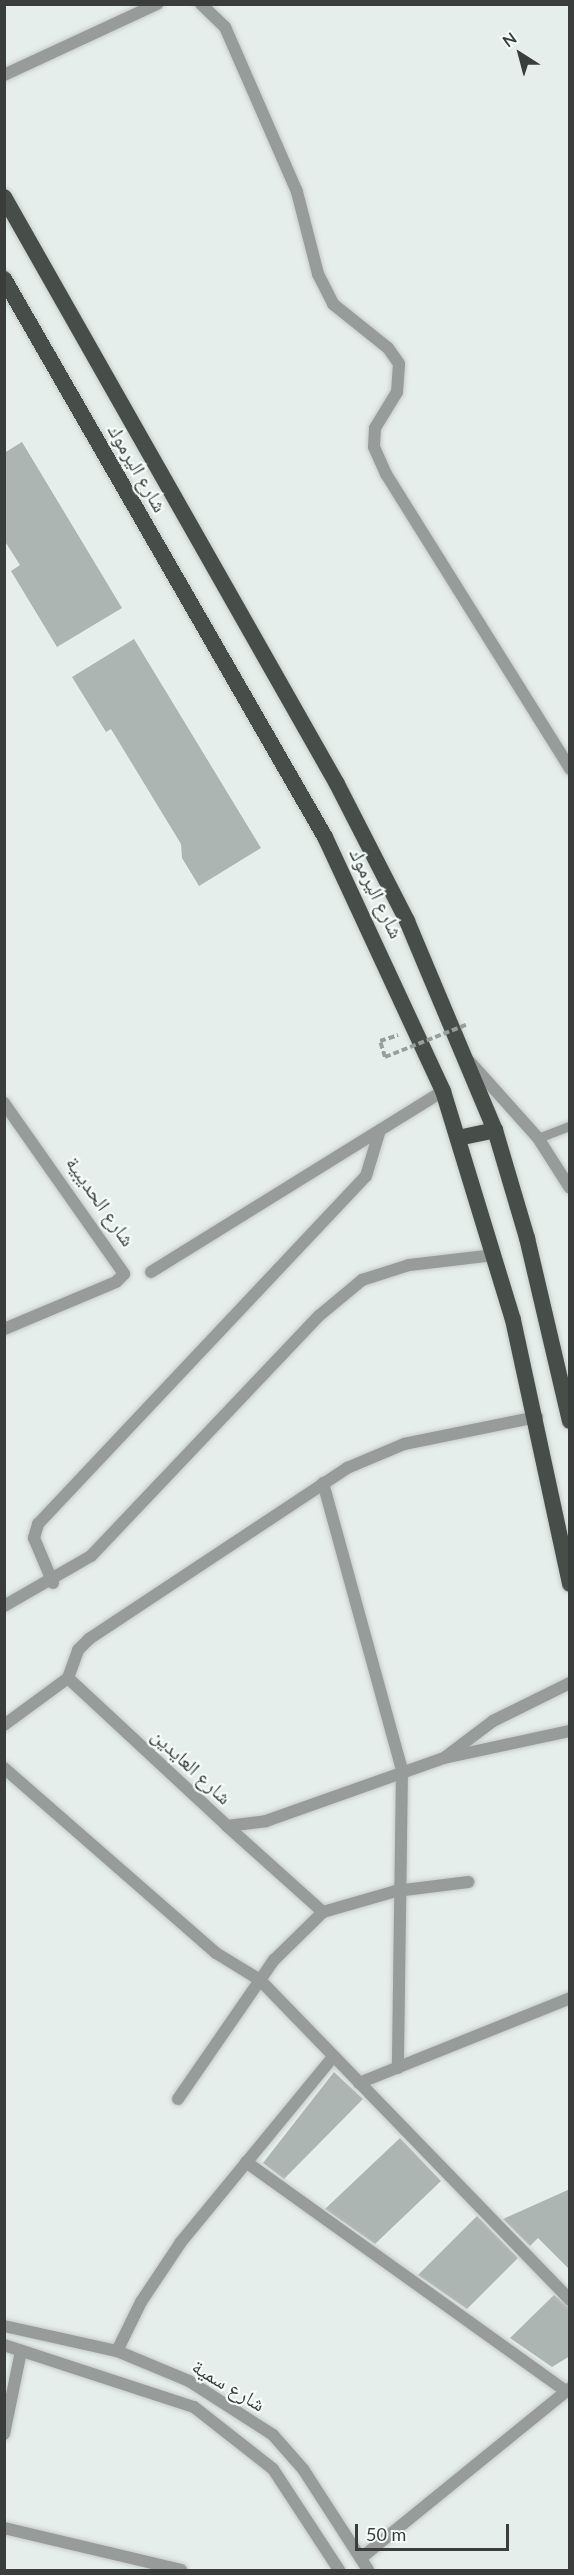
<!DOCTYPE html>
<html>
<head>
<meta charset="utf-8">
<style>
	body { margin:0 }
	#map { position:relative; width:574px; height:2575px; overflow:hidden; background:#e6eeeb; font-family:Lato,"Noto Naskh Arabic",sans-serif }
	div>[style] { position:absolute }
	.building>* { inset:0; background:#adb5b2 }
	.path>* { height:4px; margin-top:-2px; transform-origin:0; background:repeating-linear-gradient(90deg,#989e9c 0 6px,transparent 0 9px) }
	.roads { filter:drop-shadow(0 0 2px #c4cbc8) drop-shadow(0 0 2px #c4cbc8) }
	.service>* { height:9px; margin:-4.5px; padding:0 4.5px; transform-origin:4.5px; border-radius:4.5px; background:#979b99 }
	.minor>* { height:12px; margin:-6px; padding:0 6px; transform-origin:6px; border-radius:6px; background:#979b99 }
	.tertiary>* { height:12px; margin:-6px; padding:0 6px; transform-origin:6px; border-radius:6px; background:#979b99 }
	.trunk>* { height:16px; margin:-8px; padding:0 8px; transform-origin:8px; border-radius:8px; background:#474e4a }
	.path-bridge>* { height:4px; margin-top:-2px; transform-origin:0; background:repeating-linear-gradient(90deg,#989e9c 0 6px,transparent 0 9px) }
	span { translate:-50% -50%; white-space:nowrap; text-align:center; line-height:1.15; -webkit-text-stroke:4.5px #f3fcf9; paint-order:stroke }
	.street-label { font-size:20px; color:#3a3d3c }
	.frame { position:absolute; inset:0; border:6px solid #3a3d3c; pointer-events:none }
	.north { position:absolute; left:490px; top:24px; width:60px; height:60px; -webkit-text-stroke:4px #f3fcf9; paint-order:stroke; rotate:324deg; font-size:16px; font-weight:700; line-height:24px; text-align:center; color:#3a3d3c }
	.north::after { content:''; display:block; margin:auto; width:21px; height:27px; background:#3a3d3c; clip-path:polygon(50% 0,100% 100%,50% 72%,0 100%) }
	.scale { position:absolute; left:355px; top:2524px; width:154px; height:27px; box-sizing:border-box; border:3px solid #3a3d3c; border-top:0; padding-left:8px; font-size:18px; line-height:21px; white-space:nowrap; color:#3a3d3c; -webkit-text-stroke:4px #f3fcf9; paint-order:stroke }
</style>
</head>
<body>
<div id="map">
	<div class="building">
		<div style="clip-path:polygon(22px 442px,122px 608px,57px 647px,11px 571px,20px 565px,4px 540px,4px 453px)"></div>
		<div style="clip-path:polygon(134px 639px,261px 848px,199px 886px,182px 858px,181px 844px,111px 729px,106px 732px,72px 677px)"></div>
		<div style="clip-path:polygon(334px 2072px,363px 2099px,284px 2179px,263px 2163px)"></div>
		<div style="clip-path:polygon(400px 2138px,441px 2181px,375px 2244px,325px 2209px)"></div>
		<div style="clip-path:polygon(570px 2189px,570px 2270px,538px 2238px,530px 2246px,503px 2219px)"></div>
		<div style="clip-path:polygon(477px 2216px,518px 2258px,467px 2309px,418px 2275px)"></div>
		<div style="clip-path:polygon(554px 2295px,570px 2308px,570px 2356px,552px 2367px,510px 2338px)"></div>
	</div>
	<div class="path">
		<div style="left:385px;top:1057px;width:17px;rotate:-107deg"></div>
		<div style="left:380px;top:1041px;width:19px;rotate:-18deg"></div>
	</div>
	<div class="roads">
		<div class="service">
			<div style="left:538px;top:1138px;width:34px;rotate:-21deg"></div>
		</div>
		<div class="minor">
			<div style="left:201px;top:4px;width:33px;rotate:44deg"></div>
			<div style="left:225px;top:27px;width:180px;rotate:66.4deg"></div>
			<div style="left:297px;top:192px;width:85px;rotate:75.6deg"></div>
			<div style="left:318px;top:274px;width:34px;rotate:63deg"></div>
			<div style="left:333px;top:304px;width:70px;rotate:38.7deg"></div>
			<div style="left:388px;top:348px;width:19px;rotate:55deg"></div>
			<div style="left:399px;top:364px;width:28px;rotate:94deg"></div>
			<div style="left:397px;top:392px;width:42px;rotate:121.4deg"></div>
			<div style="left:375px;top:428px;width:19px;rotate:93deg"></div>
			<div style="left:374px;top:447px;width:30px;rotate:66deg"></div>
			<div style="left:386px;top:474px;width:348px;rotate:58deg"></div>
			<div style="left:4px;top:75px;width:169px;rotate:-24.9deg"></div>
			<div style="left:470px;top:1062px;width:102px;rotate:48.2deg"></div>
			<div style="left:538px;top:1138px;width:59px;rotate:57.4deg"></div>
			<div style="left:4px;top:1103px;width:209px;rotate:54.9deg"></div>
			<div style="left:124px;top:1274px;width:11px;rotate:135deg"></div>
			<div style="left:116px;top:1282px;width:121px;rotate:157.2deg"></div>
			<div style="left:151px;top:1272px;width:344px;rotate:-31.8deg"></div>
			<div style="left:323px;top:1483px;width:298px;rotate:74.6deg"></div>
			<div style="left:402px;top:1770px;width:298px;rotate:90.8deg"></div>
			<div style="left:53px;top:1583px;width:49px;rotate:-112.9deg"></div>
			<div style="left:34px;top:1538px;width:15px;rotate:-74deg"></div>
			<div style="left:38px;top:1524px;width:478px;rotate:-46.7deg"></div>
			<div style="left:366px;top:1176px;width:48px;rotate:-73.1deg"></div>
			<div style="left:4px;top:1606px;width:100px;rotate:-29.9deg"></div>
			<div style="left:91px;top:1556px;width:332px;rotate:-46.5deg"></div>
			<div style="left:320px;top:1315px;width:55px;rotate:-39.8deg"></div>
			<div style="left:362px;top:1280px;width:49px;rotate:-17.7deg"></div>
			<div style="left:409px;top:1265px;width:86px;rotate:-6.7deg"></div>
			<div style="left:4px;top:1768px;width:281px;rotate:41.1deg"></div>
			<div style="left:216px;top:1953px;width:52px;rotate:31.5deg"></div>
			<div style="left:260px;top:1980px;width:446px;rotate:45.9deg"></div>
			<div style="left:227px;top:1826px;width:129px;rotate:41.9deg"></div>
			<div style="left:323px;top:1912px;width:76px;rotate:-16deg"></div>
			<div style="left:396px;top:1891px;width:73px;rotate:-7.1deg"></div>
			<div style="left:359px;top:2083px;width:227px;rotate:-21.9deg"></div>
			<div style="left:178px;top:2099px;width:169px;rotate:-55.4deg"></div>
			<div style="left:274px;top:1960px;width:69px;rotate:-44.4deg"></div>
			<div style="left:246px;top:2162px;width:393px;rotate:35.6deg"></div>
			<div style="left:117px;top:2351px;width:55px;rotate:-63.9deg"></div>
			<div style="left:141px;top:2302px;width:72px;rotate:-56.3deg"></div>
			<div style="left:181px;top:2242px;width:238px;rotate:-50.6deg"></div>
			<div style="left:4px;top:2434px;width:85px;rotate:-78.4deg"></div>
			<div style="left:4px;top:2528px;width:182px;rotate:13.3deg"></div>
			<div style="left:361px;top:2558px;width:269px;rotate:-39.1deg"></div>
		</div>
		<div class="tertiary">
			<div style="left:68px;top:1678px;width:217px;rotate:42.9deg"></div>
			<div style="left:227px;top:1826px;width:39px;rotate:-7deg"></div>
			<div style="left:266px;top:1821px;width:189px;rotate:-19.5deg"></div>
			<div style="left:444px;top:1758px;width:129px;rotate:-12.1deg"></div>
			<div style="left:4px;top:1725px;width:79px;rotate:-36.3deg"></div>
			<div style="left:68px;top:1678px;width:30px;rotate:-70deg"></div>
			<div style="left:78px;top:1650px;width:16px;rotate:-45deg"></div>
			<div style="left:89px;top:1639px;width:310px;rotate:-33.5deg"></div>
			<div style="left:347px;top:1468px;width:62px;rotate:-22.8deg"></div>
			<div style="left:404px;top:1444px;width:136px;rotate:-11.5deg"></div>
			<div style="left:444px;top:1758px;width:61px;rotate:-37.1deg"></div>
			<div style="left:493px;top:1721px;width:86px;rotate:-26.3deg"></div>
			<div style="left:4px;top:2326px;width:116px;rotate:12.5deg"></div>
			<div style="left:117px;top:2351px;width:78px;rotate:22.6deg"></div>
			<div style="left:189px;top:2381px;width:100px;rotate:32.7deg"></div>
			<div style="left:273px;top:2435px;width:45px;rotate:48.6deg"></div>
			<div style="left:303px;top:2469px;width:120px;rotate:57.2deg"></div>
			<div style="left:4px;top:2345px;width:200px;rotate:18.1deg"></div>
			<div style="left:194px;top:2407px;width:100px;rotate:38.1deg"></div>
			<div style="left:273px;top:2469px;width:121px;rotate:56.8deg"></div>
		</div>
		<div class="trunk">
			<div style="left:4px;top:197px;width:675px;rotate:60.43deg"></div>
			<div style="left:337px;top:784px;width:154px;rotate:62.9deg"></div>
			<div style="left:407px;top:921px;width:227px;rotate:67.2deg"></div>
			<div style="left:495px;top:1130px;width:113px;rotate:73.5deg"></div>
			<div style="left:527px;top:1238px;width:188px;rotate:76.8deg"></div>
			<div style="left:4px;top:279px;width:644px;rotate:60.09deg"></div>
			<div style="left:325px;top:837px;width:280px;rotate:65.1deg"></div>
			<div style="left:443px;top:1091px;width:239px;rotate:73deg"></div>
			<div style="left:513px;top:1320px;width:270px;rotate:77.8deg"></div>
			<div style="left:458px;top:1138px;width:38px;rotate:-12deg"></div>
		</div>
	</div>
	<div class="path-bridge">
		<div style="left:385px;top:1057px;width:87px;rotate:-21.6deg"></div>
	</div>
	<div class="street-label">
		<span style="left:138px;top:468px;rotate:60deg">شارع اليرموك</span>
		<span style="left:377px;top:893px;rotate:64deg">شارع اليرموك</span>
		<span style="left:101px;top:1201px;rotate:55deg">شارع الحديبية</span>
		<span style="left:192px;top:1766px;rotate:43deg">شارع العايدين</span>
		<span style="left:229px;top:2385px;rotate:31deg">شارع سمية</span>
	</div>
	<div class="frame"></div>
	<div class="north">N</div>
	<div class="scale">50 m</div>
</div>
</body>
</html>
